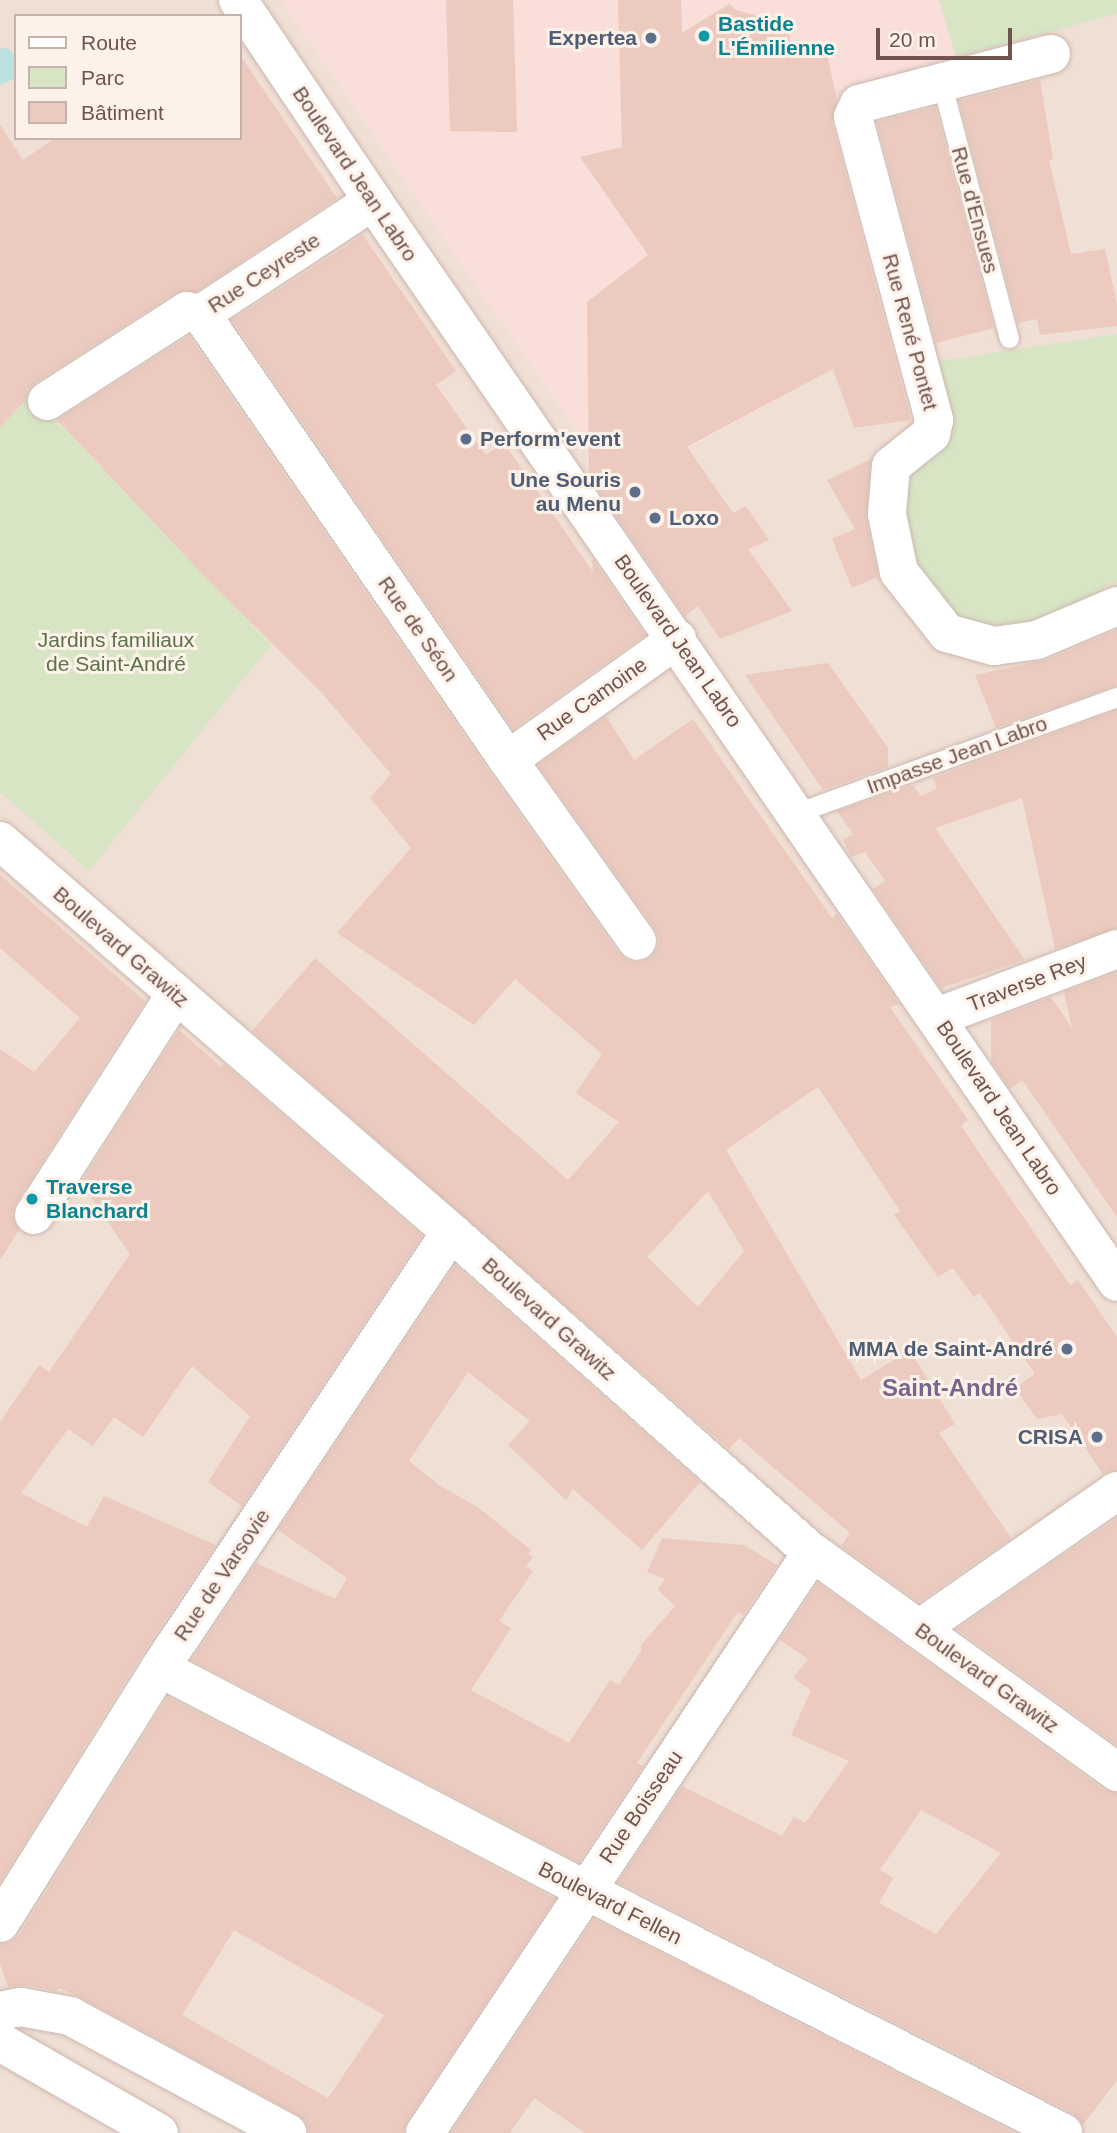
<!DOCTYPE html>
<html>
<head>
<meta charset="utf-8">
<style>
	body { margin:0 }
	#map { position:relative; width:1117px; height:2133px; overflow:hidden; background:#faeee4; font-family:Arial,sans-serif }
	div>[style] { position:absolute }
	.residential>* { inset:0; background:#f0dfd4 }
	.commercial>* { inset:0; background:#f9ded9 }
	.green>* { inset:0; background:#d7e5c5 }
	.water>* { inset:0; background:#bbe1e0 }
	.building>* { inset:0; background:#eccabf }
	.roads { filter:drop-shadow(0 0 2px #ccb7af) drop-shadow(0 0 2px #ccb7af) }
	.lane>* { height:19px; margin:-9.5px; padding:0 9.5px; transform-origin:9.5px; border-radius:9.5px; background:#fff }
	.street>* { height:38px; margin:-19px; padding:0 19px; transform-origin:19px; border-radius:19px; background:#fff }
	.dots>* { width:19px; height:19px; translate:-50% -50%; box-sizing:border-box; border:4px solid #fdf2ea; border-radius:50% }
	span { translate:-50% -50%; white-space:nowrap; text-align:center; line-height:1.15; -webkit-text-stroke:6px #fdf2ea; paint-order:stroke }
	.culture-label { font-size:21px; color:#0d838f; font-weight:700 }
	.left { translate:0 -50%; text-align:left }
	.service-label { font-size:21px; color:#4e5e75; font-weight:700 }
	.right { translate:-100% -50%; text-align:right }
	.street-label { font-size:21px; color:#6f534d }
	.park-label { font-size:21px; color:#5b7446 }
	.quarter-label { font-size:24px; color:#79658c; font-weight:700 }
	.legend { position:absolute; left:14px; top:14px; width:228px; height:126px; box-sizing:border-box; background:#fdf2ea; border:2px solid #c4b2ab; margin:0; padding:9px 12px; list-style:none; font-size:21px; color:#6f534d }
	.legend li { display:flex; align-items:center; gap:14px; height:35px }
	.legend b { width:35px; border:2px solid #c4b2ab }
	.scale { position:absolute; left:876px; top:28px; width:136px; height:32px; box-sizing:border-box; border:4px solid #6f534d; border-top:0; padding-left:9px; font-size:21px; line-height:24px; white-space:nowrap; color:#6f534d; -webkit-text-stroke:5px #fdf2ea; paint-order:stroke }
</style>
</head>
<body>
<div id="map">
	<div class="residential">
		<div style="clip-path:polygon(evenodd,0 0,281px 0,615px 487px,833px 369px,835px 89px,1117px 13px,1117px 2133px,0 2133px,0 0,16px 16px,240px 16px,240px 138px,16px 138px,16px 16px)"></div>
	</div>
	<div class="commercial">
		<div style="clip-path:polygon(281px 0,1117px 0,1117px 13px,835px 89px,920px 419px,877px 425px,854px 356px,615px 487px)"></div>
	</div>
	<div class="green">
		<div style="clip-path:polygon(939px 0,1117px 0,1117px 14px,956px 57px)"></div>
		<div style="clip-path:polygon(1117px 334px,1117px 584px,1110px 582px,1076px 614px,985px 633px,958px 620px,909px 562px,901px 480px,929px 363px)"></div>
		<div style="clip-path:polygon(0 362px,271px 645px,89px 871px,0 792px)"></div>
	</div>
	<div class="water">
		<div style="clip-path:polygon(6px 47px,16px 55px,16px 78px,0 85px,0 49px)"></div>
	</div>
	<div class="building">
		<div style="clip-path:polygon(446px 0,513px 0,517px 132px,450px 131px)"></div>
		<div style="clip-path:polygon(618px 0,681px 0,682px 33px,729px 4px,736px 10px,767px 18px,788px 17px,790px 46px,826px 49px,837px 100px,832px 123px,911px 420px,854px 428px,833px 369px,687px 447px,733px 513px,746px 506px,769px 540px,748px 549px,792px 611px,720px 639px,698px 606px,685px 616px,589px 477px,587px 302px,648px 255px,580px 157px,622px 147px)"></div>
		<div style="clip-path:polygon(240px 55px,337px 198px,197px 291px,175px 293px,35px 383px,28px 390px,25px 401px,0 427px,0 125px,23px 160px,55px 138px,240px 138px)"></div>
		<div style="clip-path:polygon(1040px 80px,1053px 159px,1049px 160px,1071px 254px,1105px 249px,1117px 304px,1117px 326px,1040px 335px,1037px 319px,1018px 323px,959px 101px)"></div>
		<div style="clip-path:polygon(935px 107px,994px 328px,936px 343px,877px 122px)"></div>
		<div style="clip-path:polygon(363px 235px,456px 371px,436px 385px,486px 455px,504px 443px,593px 572px,592px 558px,645px 635px,513px 729px,232px 320px)"></div>
		<div style="clip-path:polygon(evenodd,189px 336px,490px 773px,619px 954px,629px 961px,640px 963px,650px 958px,657px 949px,659px 940px,655px 929px,538px 765px,606px 716px,634px 760px,693px 719px,832px 918px,837px 914px,899px 1004px,890px 1007px,968px 1120px,961px 1126px,1070px 1285px,1078px 1280px,1117px 1337px,1117px 1469px,1103px 1474px,1062px 1414px,1037px 1419px,1015px 1388px,1035px 1374px,980px 1293px,974px 1297px,953px 1268px,938px 1277px,894px 1215px,900px 1211px,818px 1087px,726px 1150px,861px 1380px,910px 1350px,955px 1424px,939px 1433px,1011px 1538px,919px 1602px,841px 1546px,850px 1533px,739px 1438px,729px 1449px,252px 1031px,315px 958px,568px 1180px,619px 1122px,576px 1093px,602px 1054px,515px 979px,474px 1025px,337px 933px,411px 848px,370px 798px,391px 774px,321px 692px,209px 581px,57px 420px,189px 336px,708px 1191px,744px 1251px,698px 1307px,647px 1257px,708px 1191px)"></div>
		<div style="clip-path:polygon(871px 459px,866px 518px,878px 577px,852px 588px,832px 539px,855px 529px,827px 480px)"></div>
		<div style="clip-path:polygon(1117px 630px,1117px 685px,996px 728px,975px 675px,1046px 660px)"></div>
		<div style="clip-path:polygon(828px 663px,888px 748px,888px 767px,823px 790px,745px 675px)"></div>
		<div style="clip-path:polygon(1117px 710px,1117px 928px,1055px 949px,1022px 798px,935px 828px,1025px 960px,941px 988px,873px 889px,885px 881px,865px 852px,851px 857px,843px 839px,853px 834px,837px 811px,913px 785px,921px 796px,937px 788px,933px 778px)"></div>
		<div style="clip-path:polygon(0 875px,145px 1001px,16px 1203px,12px 1215px,19px 1230px,0 1260px,0 1049px,34px 1072px,80px 1018px,0 948px)"></div>
		<div style="clip-path:polygon(1117px 972px,1117px 1217px,1022px 1080px,1010px 1089px,991px 1061px,991px 1020px,1051px 997px,1072px 1028px,1064px 992px)"></div>
		<div style="clip-path:polygon(179px 1030px,221px 1067px,224px 1064px,422px 1236px,242px 1506px,208px 1482px,250px 1416px,192px 1366px,143px 1437px,114px 1417px,93px 1446px,68px 1429px,21px 1493px,87px 1527px,104px 1496px,216px 1545px,141px 1656px,0 1882px,0 1422px,39px 1365px,49px 1372px,130px 1254px,81px 1183px)"></div>
		<div style="clip-path:polygon(455px 1265px,700px 1482px,642px 1550px,573px 1489px,566px 1500px,508px 1445px,530px 1421px,468px 1372px,409px 1461px,439px 1485px,479px 1508px,531px 1550px,528px 1554px,533px 1557px,526px 1566px,533px 1571px,499px 1621px,511px 1628px,471px 1690px,569px 1743px,610px 1680px,619px 1685px,641px 1651px,641px 1645px,675px 1606px,658px 1590px,665px 1579px,647px 1572px,662px 1538px,744px 1545px,777px 1565px,743px 1615px,738px 1612px,637px 1763px,643px 1766px,579px 1862px,192px 1660px,256px 1563px,335px 1599px,347px 1578px,278px 1530px)"></div>
		<div style="clip-path:polygon(1117px 1518px,1117px 1745px,957px 1629px)"></div>
		<div style="clip-path:polygon(evenodd,818px 1583px,1104px 1790px,1117px 1793px,1117px 2080px,1083px 2125px,1073px 2113px,618px 1882px,682px 1786px,782px 1836px,794px 1817px,805px 1823px,849px 1761px,791px 1735px,811px 1690px,793px 1678px,808px 1659px,780px 1640px,818px 1583px,921px 1810px,1001px 1853px,936px 1934px,879px 1903px,893px 1878px,880px 1870px,921px 1810px)"></div>
		<div style="clip-path:polygon(evenodd,168px 1697px,555px 1899px,407px 2121px,403px 2133px,309px 2133px,306px 2122px,297px 2114px,80px 1997px,59px 1988px,56px 1991px,25px 1985px,8px 1987px,0 1963px,0 1945px,11px 1942px,19px 1935px,168px 1697px,234px 1930px,384px 2015px,328px 2098px,182px 2015px,234px 1930px)"></div>
		<div style="clip-path:polygon(594px 1919px,618px 1931px,1015px 2133px,585px 2133px,534px 2098px,510px 2133px,451px 2133px)"></div>
	</div>
	<div class="roads">
		<div class="lane">
			<div style="left:941px;top:81px;width:266px;rotate:75.2deg"></div>
			<div style="left:796px;top:813px;width:341px;rotate:-19.9deg"></div>
		</div>
		<div class="street">
			<div style="left:238px;top:0;width:242px;rotate:56.1deg"></div>
			<div style="left:373px;top:201px;width:1312px;rotate:55.46deg"></div>
			<div style="left:1051px;top:54px;width:198px;rotate:165.4deg"></div>
			<div style="left:859px;top:104px;width:14px;rotate:115deg"></div>
			<div style="left:853px;top:117px;width:314px;rotate:75deg"></div>
			<div style="left:934px;top:420px;width:14px;rotate:102deg"></div>
			<div style="left:931px;top:434px;width:51px;rotate:141.3deg"></div>
			<div style="left:891px;top:466px;width:48px;rotate:94.8deg"></div>
			<div style="left:887px;top:514px;width:59px;rotate:78.3deg"></div>
			<div style="left:899px;top:572px;width:78px;rotate:51.8deg"></div>
			<div style="left:947px;top:633px;width:49px;rotate:15.5deg"></div>
			<div style="left:994px;top:646px;width:43px;rotate:-7.9deg"></div>
			<div style="left:1037px;top:640px;width:87px;rotate:-23deg"></div>
			<div style="left:201px;top:314px;width:541px;rotate:55.46deg"></div>
			<div style="left:508px;top:760px;width:222px;rotate:54.5deg"></div>
			<div style="left:47px;top:401px;width:166px;rotate:-32.7deg"></div>
			<div style="left:187px;top:311px;width:14px;rotate:12deg"></div>
			<div style="left:201px;top:314px;width:206px;rotate:-33.3deg"></div>
			<div style="left:508px;top:760px;width:208px;rotate:-35.6deg"></div>
			<div style="left:0;top:841px;width:597px;rotate:40.92deg"></div>
			<div style="left:451px;top:1232px;width:482px;rotate:41.6deg"></div>
			<div style="left:812px;top:1552px;width:376px;rotate:35.8deg"></div>
			<div style="left:937px;top:1017px;width:192px;rotate:-20.7deg"></div>
			<div style="left:34px;top:1215px;width:263px;rotate:-57.3deg"></div>
			<div style="left:919px;top:1629px;width:241px;rotate:-34.9deg"></div>
			<div style="left:160px;top:1668px;width:528px;rotate:27.54deg"></div>
			<div style="left:628px;top:1912px;width:488px;rotate:26.9deg"></div>
			<div style="left:0;top:1923px;width:301px;rotate:-57.9deg"></div>
			<div style="left:160px;top:1668px;width:524px;rotate:-56.28deg"></div>
			<div style="left:0;top:2011px;width:21px;rotate:-11deg"></div>
			<div style="left:21px;top:2007px;width:50px;rotate:10.4deg"></div>
			<div style="left:70px;top:2016px;width:247px;rotate:28.3deg"></div>
			<div style="left:0;top:2042px;width:183px;rotate:29.8deg"></div>
			<div style="left:425px;top:2133px;width:698px;rotate:-56.33deg"></div>
		</div>
	</div>
	<div class="dots">
		<div style="left:704px;top:36px;background:#0f9aa8"></div>
		<div style="left:651px;top:38px;background:#5c6f8a"></div>
		<div style="left:466px;top:439px;background:#5c6f8a"></div>
		<div style="left:635px;top:492px;background:#5c6f8a"></div>
		<div style="left:655px;top:518px;background:#5c6f8a"></div>
		<div style="left:32px;top:1199px;background:#0f9aa8"></div>
		<div style="left:1067px;top:1349px;background:#5c6f8a"></div>
		<div style="left:1097px;top:1437px;background:#5c6f8a"></div>
	</div>
	<div class="culture-label">
		<span class="left" style="left:718px;top:36px">Bastide<br>L'Émilienne</span>
		<span class="left" style="left:46px;top:1199px">Traverse<br>Blanchard</span>
	</div>
	<div class="service-label">
		<span class="right" style="left:637px;top:38px">Expertea</span>
		<span class="left" style="left:480px;top:439px">Perform'event</span>
		<span class="right" style="left:621px;top:492px">Une Souris<br>au Menu</span>
		<span class="left" style="left:669px;top:518px">Loxo</span>
		<span class="right" style="left:1053px;top:1349px">MMA de Saint-André</span>
		<span class="right" style="left:1083px;top:1437px">CRISA</span>
	</div>
	<div class="street-label">
		<span style="left:355px;top:174px;rotate:56deg">Boulevard Jean Labro</span>
		<span style="left:975px;top:210px;rotate:75deg">Rue d'Ensues</span>
		<span style="left:264px;top:273px;rotate:-33deg">Rue Ceyreste</span>
		<span style="left:910px;top:332px;rotate:75deg">Rue René Pontet</span>
		<span style="left:418px;top:629px;rotate:55deg">Rue de Séon</span>
		<span style="left:678px;top:641px;rotate:55deg">Boulevard Jean Labro</span>
		<span style="left:592px;top:699px;rotate:-35deg">Rue Camoine</span>
		<span style="left:957px;top:755px;rotate:-20deg">Impasse Jean Labro</span>
		<span style="left:121px;top:947px;rotate:41deg">Boulevard Grawitz</span>
		<span style="left:1027px;top:983px;rotate:-21deg">Traverse Rey</span>
		<span style="left:999px;top:1108px;rotate:56deg">Boulevard Jean Labro</span>
		<span style="left:549px;top:1319px;rotate:42deg">Boulevard Grawitz</span>
		<span style="left:222px;top:1575px;rotate:-56deg">Rue de Varsovie</span>
		<span style="left:987px;top:1678px;rotate:36deg">Boulevard Grawitz</span>
		<span style="left:641px;top:1807px;rotate:-56deg">Rue Boisseau</span>
		<span style="left:610px;top:1903px;rotate:27deg">Boulevard Fellen</span>
	</div>
	<div class="park-label">
		<span style="left:116px;top:652px">Jardins familiaux<br>de Saint-André</span>
	</div>
	<div class="quarter-label">
		<span style="left:950px;top:1388px">Saint-André</span>
	</div>
	<ul class="legend">
	<li><b style="height:9px;background:#fff"></b>Route</li>
	<li><b style="height:19px;background:#d7e5c5"></b>Parc</li>
	<li><b style="height:19px;background:#eccabf"></b>Bâtiment</li>
	</ul>
	<div class="scale">20 m</div>
</div>
</body>
</html>
